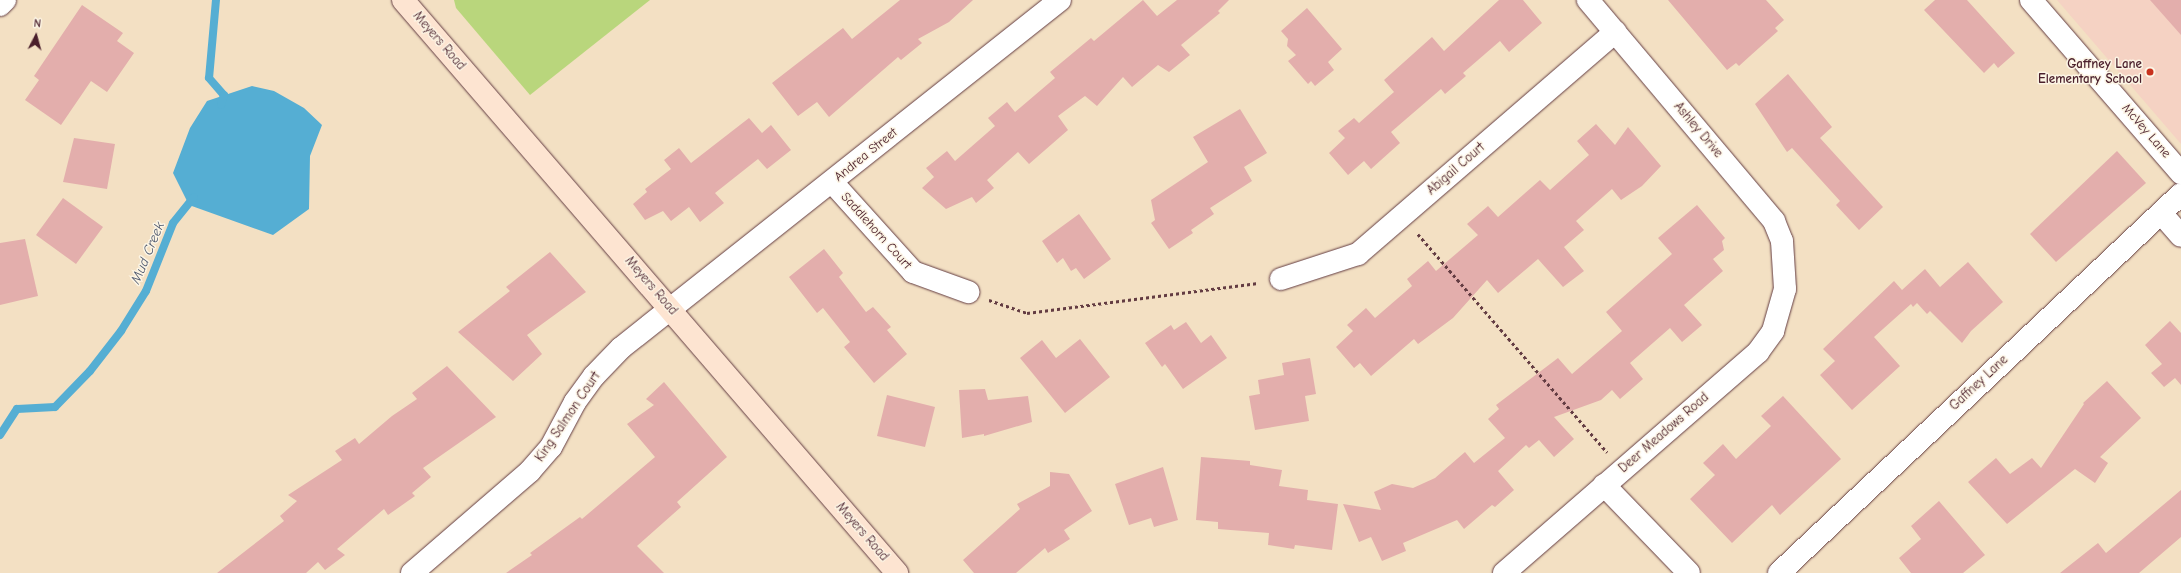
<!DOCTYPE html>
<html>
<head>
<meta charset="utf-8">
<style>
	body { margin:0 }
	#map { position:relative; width:2181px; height:573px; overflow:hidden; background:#f3e0c3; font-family:"Comic Neue",sans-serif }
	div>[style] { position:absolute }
	.built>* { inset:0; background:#f5d2c3 }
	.green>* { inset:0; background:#b9d67c }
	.water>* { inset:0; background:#55aed3 }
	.stream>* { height:8px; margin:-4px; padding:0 4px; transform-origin:4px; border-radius:4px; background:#55aed3 }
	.building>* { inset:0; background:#e3aeac }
	.path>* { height:2.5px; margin-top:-1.25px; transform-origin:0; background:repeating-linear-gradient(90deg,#633c42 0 3px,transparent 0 6px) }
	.roads { filter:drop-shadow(0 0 1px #633c42) drop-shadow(0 0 1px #633c42) }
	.minor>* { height:22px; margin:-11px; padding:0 11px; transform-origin:11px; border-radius:11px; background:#fff }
	.tertiary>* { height:22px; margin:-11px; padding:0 11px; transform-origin:11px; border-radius:11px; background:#fff }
	.secondary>* { height:22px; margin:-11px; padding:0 11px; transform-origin:11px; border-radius:11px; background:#fde4d1 }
	.dots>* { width:11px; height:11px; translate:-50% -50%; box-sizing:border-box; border:2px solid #fcf5e5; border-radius:50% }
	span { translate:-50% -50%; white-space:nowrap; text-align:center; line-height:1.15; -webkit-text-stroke:3px #fcf5e5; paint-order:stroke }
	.street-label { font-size:13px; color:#4a1f2b }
	.poi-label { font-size:13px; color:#4a1f2b; font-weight:700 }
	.right { translate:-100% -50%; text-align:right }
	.water-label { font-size:14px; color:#4e586e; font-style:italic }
	.north { position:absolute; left:16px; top:16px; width:40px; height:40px; -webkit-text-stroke:3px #fcf5e5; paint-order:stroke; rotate:6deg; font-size:11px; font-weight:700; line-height:16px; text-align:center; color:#4a1f2b }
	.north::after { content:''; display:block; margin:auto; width:14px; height:18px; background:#4a1f2b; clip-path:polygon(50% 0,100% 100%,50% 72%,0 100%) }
</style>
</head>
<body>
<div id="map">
	<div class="built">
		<div style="clip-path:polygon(2057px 0,2181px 0,2181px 144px)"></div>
	</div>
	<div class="green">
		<div style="clip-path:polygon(454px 0,650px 0,530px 95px,456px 8px)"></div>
	</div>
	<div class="water">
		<div style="clip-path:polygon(252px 86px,274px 91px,304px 108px,322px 125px,310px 156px,309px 209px,273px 235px,189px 205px,173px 173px,190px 128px,207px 101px)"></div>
	</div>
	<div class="stream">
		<div style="left:216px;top:0;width:78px;rotate:95.1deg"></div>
		<div style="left:209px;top:78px;width:23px;rotate:49deg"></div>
		<div style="left:224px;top:95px;width:10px;rotate:107deg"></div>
		<div style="left:0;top:435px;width:31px;rotate:-57deg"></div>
		<div style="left:17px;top:409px;width:38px;rotate:-3deg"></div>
		<div style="left:55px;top:407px;width:50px;rotate:-45.8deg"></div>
		<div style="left:90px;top:371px;width:51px;rotate:-52.2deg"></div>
		<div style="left:121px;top:331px;width:47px;rotate:-58deg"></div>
		<div style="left:146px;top:291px;width:73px;rotate:-68.3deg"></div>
		<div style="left:173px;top:223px;width:33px;rotate:-51deg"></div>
	</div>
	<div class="building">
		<div style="clip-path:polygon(900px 0,973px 0,949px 22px,918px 39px,922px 43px,901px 60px,898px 57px,829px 117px,817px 102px,798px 116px,772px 83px,843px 28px,852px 39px)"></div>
		<div style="clip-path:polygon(1143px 0,1157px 16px,1177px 0,1229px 0,1218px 11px,1220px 13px,1181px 45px,1190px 55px,1169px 72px,1158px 65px,1132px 87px,1123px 77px,1097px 106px,1085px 96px,1058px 116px,1068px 130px,1029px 164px,1018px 152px,987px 180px,994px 188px,976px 203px,972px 197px,946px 209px,922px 188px,934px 177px,926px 168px,947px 151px,955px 161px,995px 126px,988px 118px,1007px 102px,1015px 112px,1055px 78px,1050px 72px,1091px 38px,1094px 41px)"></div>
		<div style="clip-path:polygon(1499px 0,1523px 0,1542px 23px,1509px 52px,1500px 41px,1463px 73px,1466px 76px,1445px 94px,1441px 89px,1391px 132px,1400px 143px,1371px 169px,1364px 161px,1348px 175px,1329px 153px,1345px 138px,1338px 131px,1354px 118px,1359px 123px,1394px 92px,1384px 80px,1432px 37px,1444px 51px)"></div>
		<div style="clip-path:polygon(1668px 0,1766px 0,1784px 20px,1775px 28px,1778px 31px,1750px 56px,1739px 66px,1736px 63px,1727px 70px)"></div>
		<div style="clip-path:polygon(1935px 0,1967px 0,2015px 53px,1998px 68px,1994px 63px,1984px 73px,1924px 10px)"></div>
		<div style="clip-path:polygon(2150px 0,2181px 0,2181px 35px)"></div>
		<div style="clip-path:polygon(82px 5px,123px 33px,117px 41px,134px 53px,107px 92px,91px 81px,61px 125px,25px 100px,39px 80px,34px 76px)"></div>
		<div style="clip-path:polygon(1307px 8px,1342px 49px,1328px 62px,1334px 70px,1315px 86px,1311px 81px,1308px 84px,1288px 61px,1296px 55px,1287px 46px,1288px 39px,1281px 31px)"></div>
		<div style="clip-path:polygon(1788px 74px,1832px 127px,1820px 138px,1883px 207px,1859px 230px,1836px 205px,1840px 201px,1792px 148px,1787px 152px,1755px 104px)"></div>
		<div style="clip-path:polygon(1240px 109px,1267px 153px,1244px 167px,1252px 181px,1210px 208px,1214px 214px,1191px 230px,1193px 233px,1169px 249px,1151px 223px,1155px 220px,1151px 200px,1208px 162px,1193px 137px)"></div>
		<div style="clip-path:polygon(749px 118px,762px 133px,771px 125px,791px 150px,767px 169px,758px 159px,715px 193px,724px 203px,700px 222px,689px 207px,671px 221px,663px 211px,645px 220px,633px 204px,647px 192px,645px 189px,671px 169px,664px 160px,679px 148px,691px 163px)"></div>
		<div style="clip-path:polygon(1596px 124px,1615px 145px,1628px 127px,1661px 166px,1642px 186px,1621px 200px,1612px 189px,1576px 221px,1584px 230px,1564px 247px,1584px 271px,1563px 287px,1538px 259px,1498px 293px,1487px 280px,1453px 318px,1418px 344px,1414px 339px,1371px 376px,1360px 363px,1354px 368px,1336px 347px,1353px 331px,1347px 325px,1366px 308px,1375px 318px,1412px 286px,1407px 279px,1428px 261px,1436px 271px,1478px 235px,1467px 224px,1488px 206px,1498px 217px,1540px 180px,1550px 190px,1589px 155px,1577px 141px)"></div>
		<div style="clip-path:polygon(74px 138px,115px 144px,107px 189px,63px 182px)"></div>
		<div style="clip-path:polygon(2117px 151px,2146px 183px,2056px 262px,2030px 234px)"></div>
		<div style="clip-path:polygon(63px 198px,103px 227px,76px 264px,36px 235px)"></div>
		<div style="clip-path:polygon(1697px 205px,1725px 238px,1722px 241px,1724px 250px,1713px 259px,1723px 271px,1684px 305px,1702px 325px,1682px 342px,1670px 328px,1630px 363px,1643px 379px,1620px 399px,1612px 390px,1601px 400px,1554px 417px,1574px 439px,1554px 457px,1539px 440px,1529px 448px,1526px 445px,1498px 471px,1514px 490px,1495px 507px,1492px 505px,1464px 529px,1457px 520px,1403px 543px,1406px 551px,1382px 561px,1371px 537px,1359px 542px,1343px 504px,1381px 510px,1374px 492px,1392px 484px,1413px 488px,1435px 478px,1465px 452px,1474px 463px,1505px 438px,1488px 419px,1499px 409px,1496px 405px,1558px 358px,1572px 374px,1622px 331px,1606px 312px,1672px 254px,1658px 238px)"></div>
		<div style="clip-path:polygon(1079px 214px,1111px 259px,1084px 279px,1076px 268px,1071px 271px,1063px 258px,1057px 263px,1042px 241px)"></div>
		<div style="clip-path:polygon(25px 239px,38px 296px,0 305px,0 243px)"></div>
		<div style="clip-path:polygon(824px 249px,843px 273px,839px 277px,866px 312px,873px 307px,891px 327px,887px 330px,907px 354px,874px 383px,844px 347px,850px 342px,823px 308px,817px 313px,789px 277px)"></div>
		<div style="clip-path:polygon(550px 252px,586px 292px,527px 335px,542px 354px,513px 381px,458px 332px,510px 291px,506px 287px)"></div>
		<div style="clip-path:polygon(1968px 262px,2003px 302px,1971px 331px,1962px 343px,1930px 311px,1927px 314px,1917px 303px,1913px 307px,1911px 304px,1874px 337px,1900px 366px,1852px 410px,1820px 375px,1835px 361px,1823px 349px,1894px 281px,1902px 290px,1925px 269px,1940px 287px)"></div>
		<div style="clip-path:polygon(2170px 321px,2181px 333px,2181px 385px,2175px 378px,2164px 387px,2151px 373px,2162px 364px,2145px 345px)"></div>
		<div style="clip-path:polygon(1186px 322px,1201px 343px,1211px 335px,1227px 358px,1183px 389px,1165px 364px,1162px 367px,1145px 343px,1171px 325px,1174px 330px)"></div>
		<div style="clip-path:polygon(1080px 339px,1110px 377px,1065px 413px,1020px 358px,1042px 340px,1056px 358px)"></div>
		<div style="clip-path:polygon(1310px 358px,1316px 394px,1305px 396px,1309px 421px,1255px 430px,1249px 396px,1260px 394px,1258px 380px,1284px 375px,1282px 363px)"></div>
		<div style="clip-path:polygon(447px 366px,496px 417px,423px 468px,431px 477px,412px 493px,415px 496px,388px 515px,384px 509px,337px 549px,345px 555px,325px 570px,318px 562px,306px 573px,217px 573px,284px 521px,280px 516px,297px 501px,288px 495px,342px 460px,335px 451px,355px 438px,359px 444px,392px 416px,417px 399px,412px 393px)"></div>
		<div style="clip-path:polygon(2107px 381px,2141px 418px,2100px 457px,2108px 463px,2095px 483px,2075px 469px,2007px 524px,1968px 482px,1996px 458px,2010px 474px,2032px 458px,2041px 468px,2084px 404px,2083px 403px)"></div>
		<div style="clip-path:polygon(664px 382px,727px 457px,677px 502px,681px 507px,637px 546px,664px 573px,506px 573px,532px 555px,530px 553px,580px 517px,582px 519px,655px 457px,627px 424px,654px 405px,646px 399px)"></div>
		<div style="clip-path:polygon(985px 389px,988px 400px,1028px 396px,1032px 422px,984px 436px,984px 434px,962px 438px,959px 390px)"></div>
		<div style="clip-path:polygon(887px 395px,935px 407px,925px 447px,877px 436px)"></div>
		<div style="clip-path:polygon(1783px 396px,1841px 459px,1780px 515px,1772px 505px,1732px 543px,1690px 499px,1715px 475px,1703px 463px,1723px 444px,1736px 459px,1771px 426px,1761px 416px)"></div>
		<div style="clip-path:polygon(1201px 457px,1250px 461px,1250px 465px,1282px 470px,1279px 486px,1308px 490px,1307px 500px,1338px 504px,1332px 550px,1295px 545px,1294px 549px,1268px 545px,1269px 533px,1218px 529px,1218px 522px,1196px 520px)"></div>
		<div style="clip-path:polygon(1163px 467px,1178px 520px,1154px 527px,1151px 518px,1129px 525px,1115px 484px)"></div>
		<div style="clip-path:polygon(1050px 472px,1069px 474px,1092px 511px,1064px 530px,1070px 539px,1048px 553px,1045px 548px,1016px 573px,974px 573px,963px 560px,1020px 509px,1017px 504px,1050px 486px)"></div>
		<div style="clip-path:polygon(2181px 490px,2181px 537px,2139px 573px,2060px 573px,2098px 543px,2106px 553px)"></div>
		<div style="clip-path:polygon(1939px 501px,1985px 555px,1963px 573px,1911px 573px,1899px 558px,1921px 539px,1911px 526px)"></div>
	</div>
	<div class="path">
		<div style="left:1418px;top:234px;width:289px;rotate:49.1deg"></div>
		<div style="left:989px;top:300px;width:40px;rotate:18.9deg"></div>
		<div style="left:1027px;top:313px;width:233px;rotate:-7.4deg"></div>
	</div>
	<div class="roads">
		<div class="minor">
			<div style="left:2031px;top:0;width:229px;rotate:49.1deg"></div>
			<div style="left:0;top:5px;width:7px;rotate:-45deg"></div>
			<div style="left:832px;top:182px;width:121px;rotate:48deg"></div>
			<div style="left:913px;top:272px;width:59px;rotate:20deg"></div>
			<div style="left:2161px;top:213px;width:30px;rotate:49deg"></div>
			<div style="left:1281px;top:279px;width:81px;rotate:-18deg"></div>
			<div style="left:1358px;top:254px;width:340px;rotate:-40.8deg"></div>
			<div style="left:1604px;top:485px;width:122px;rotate:46deg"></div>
			<div style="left:412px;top:573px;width:156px;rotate:-40.8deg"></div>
			<div style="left:530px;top:471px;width:32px;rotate:-49deg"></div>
			<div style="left:551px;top:447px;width:51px;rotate:-61.9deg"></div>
			<div style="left:575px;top:402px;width:32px;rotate:-54deg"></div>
			<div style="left:594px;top:376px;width:39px;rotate:-46deg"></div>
			<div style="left:621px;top:348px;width:560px;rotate:-38.4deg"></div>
			<div style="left:1504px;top:573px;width:337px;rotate:-41deg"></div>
			<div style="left:1758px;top:352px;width:26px;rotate:-54deg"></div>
			<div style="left:1773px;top:331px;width:44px;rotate:-74.1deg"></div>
			<div style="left:1785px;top:289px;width:48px;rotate:-93.6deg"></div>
			<div style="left:1782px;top:241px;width:22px;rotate:-112deg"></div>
			<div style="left:1774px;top:221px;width:289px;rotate:-130.1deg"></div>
		</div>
		<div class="tertiary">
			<div style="left:1779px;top:573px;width:552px;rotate:-43.31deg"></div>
		</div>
		<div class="secondary">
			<div style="left:403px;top:0;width:757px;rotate:49.23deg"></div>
		</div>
	</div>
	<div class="dots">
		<div style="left:2150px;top:72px;background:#c8321e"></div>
	</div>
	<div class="street-label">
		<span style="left:439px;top:41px;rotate:49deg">Meyers Road</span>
		<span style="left:1698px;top:130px;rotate:50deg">Ashley Drive</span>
		<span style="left:2146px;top:131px;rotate:49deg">McVey Lane</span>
		<span style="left:866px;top:155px;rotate:-39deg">Andrea Street</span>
		<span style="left:1456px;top:169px;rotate:-41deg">Abigail Court</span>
		<span style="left:876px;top:231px;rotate:48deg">Saddlehorn Court</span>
		<span style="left:651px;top:286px;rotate:49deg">Meyers Road</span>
		<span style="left:1979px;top:383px;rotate:-43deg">Gaffney Lane</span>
		<span style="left:568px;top:417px;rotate:-56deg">King Salmon Court</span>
		<span style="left:1664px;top:433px;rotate:-41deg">Deer Meadows Road</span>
		<span style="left:862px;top:532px;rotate:49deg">Meyers Road</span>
	</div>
	<div class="poi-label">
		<span class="right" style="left:2142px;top:72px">Gaffney Lane<br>Elementary School</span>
	</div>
	<div class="water-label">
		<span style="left:148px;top:253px;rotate:-67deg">Mud Creek</span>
	</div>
	<div class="north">N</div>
</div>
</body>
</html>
